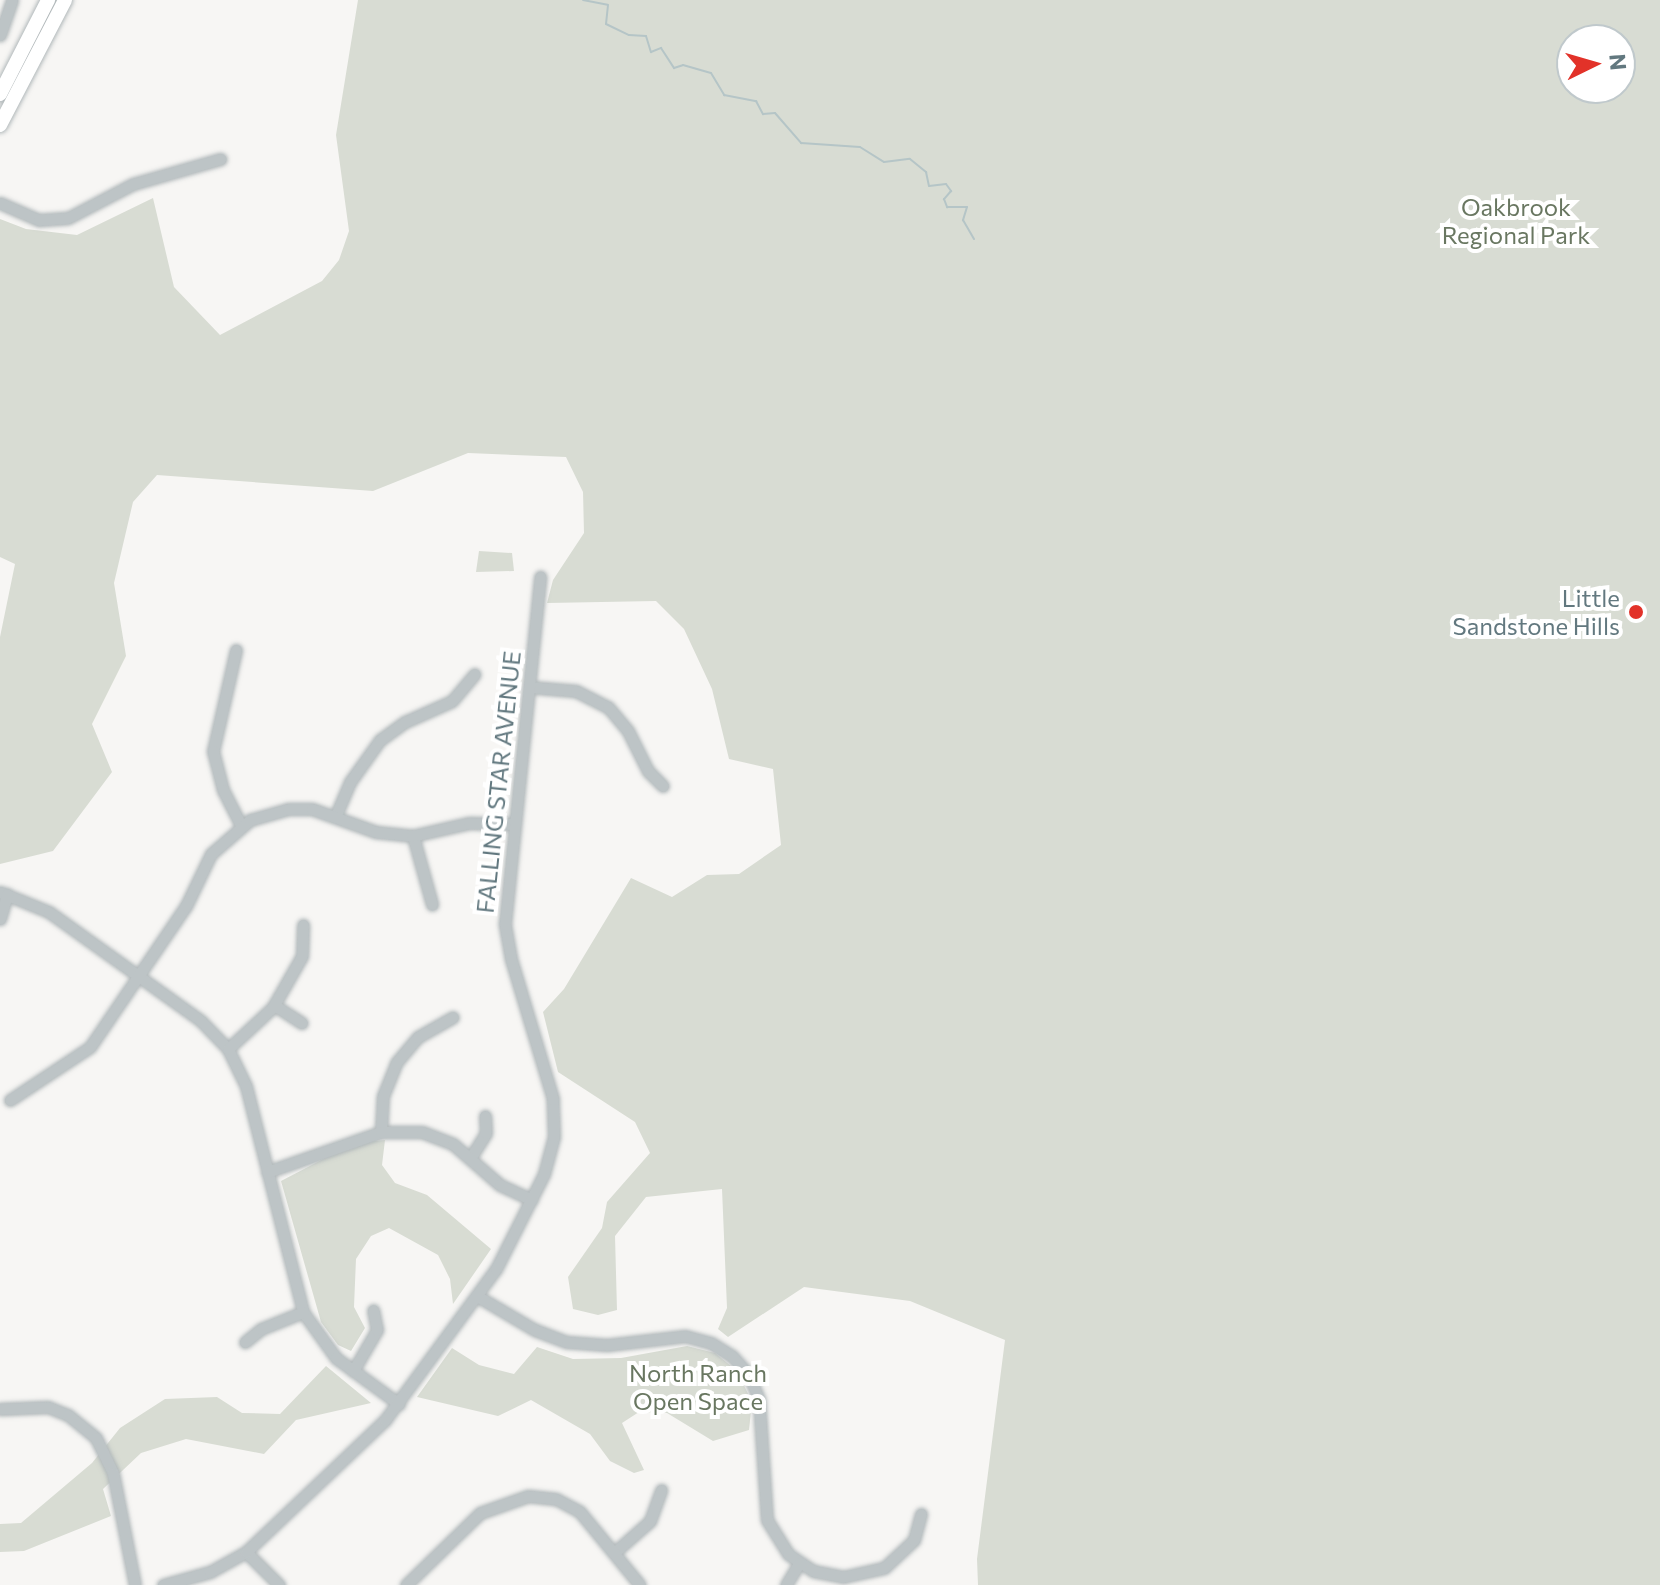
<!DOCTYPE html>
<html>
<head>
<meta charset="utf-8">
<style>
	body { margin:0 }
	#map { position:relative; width:1660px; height:1585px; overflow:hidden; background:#f7f6f4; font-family:Commissioner,sans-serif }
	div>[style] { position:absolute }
	.green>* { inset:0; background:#d8dcd3 }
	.stream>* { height:2px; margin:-1px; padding:0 1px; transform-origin:1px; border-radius:1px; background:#b5c5c7 }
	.roads { filter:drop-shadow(0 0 2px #b1b8ba) drop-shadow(0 0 2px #b1b8ba) }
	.minor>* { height:11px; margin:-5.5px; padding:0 5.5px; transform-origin:5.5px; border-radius:5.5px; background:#bdc4c6 }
	.major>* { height:14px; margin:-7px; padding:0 7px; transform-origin:7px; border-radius:7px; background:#fff }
	.dots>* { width:22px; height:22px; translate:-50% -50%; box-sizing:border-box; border:4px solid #fff; border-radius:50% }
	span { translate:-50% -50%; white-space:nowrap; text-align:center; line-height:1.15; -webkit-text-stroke:8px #fff; paint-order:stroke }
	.park-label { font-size:24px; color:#697761 }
	.poi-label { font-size:24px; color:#62787f }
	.right { translate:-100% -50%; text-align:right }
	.street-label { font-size:24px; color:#62787f }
	.north { position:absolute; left:1556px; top:24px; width:80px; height:80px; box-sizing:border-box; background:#fff; border:2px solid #c0c9cc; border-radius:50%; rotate:85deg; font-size:22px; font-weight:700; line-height:32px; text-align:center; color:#62787f }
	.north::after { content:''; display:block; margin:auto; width:28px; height:36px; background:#e23229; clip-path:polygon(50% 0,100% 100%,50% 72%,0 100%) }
</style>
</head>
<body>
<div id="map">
	<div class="green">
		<div style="clip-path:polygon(evenodd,358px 0,1660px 0,1660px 1585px,978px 1585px,977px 1559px,1005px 1340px,910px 1301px,804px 1287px,728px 1337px,718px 1329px,727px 1308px,722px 1189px,646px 1197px,615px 1236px,617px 1310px,598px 1315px,573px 1309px,568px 1277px,602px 1228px,607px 1202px,650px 1153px,635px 1122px,558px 1072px,543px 1012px,564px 989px,631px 878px,672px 897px,707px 875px,739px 874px,781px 845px,773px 769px,729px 759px,712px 689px,684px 629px,656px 601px,547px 603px,553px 580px,584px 533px,583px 492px,566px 457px,468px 453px,373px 491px,157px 475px,133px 502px,114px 583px,126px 656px,92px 724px,112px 772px,53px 851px,0 864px,0 637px,15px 564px,0 557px,0 219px,26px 229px,77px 235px,153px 198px,174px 287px,220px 335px,322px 281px,339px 260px,349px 231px,336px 135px,358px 0,1572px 40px,1620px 40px,1620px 88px,1572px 88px,1572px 40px)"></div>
		<div style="clip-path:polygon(479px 551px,512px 553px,514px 571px,476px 572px)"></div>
		<div style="clip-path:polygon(385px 1140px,382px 1165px,395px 1183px,427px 1195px,491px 1249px,453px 1304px,450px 1279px,438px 1255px,389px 1228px,371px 1236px,356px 1259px,354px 1307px,365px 1328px,351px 1351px,338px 1345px,321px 1322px,281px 1181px,354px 1143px)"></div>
		<div style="clip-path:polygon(687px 1346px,715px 1353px,737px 1371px,752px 1402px,749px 1430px,713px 1441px,667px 1413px,639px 1412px,622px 1423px,644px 1470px,634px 1473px,610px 1461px,590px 1434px,531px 1400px,498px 1416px,417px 1397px,452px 1348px,479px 1365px,514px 1374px,537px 1347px,573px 1359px,621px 1358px)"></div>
		<div style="clip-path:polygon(326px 1366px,371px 1403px,296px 1420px,264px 1454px,186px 1439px,141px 1453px,103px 1489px,111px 1516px,24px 1551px,0 1552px,0 1524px,21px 1523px,92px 1463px,120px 1428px,165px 1399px,217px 1397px,242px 1413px,280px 1414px)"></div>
	</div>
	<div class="stream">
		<div style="left:583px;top:0;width:25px;rotate:11deg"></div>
		<div style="left:608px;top:5px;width:19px;rotate:96deg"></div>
		<div style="left:606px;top:24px;width:25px;rotate:26deg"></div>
		<div style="left:629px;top:35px;width:17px;rotate:3deg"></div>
		<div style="left:646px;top:36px;width:17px;rotate:73deg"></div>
		<div style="left:651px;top:52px;width:11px;rotate:-22deg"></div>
		<div style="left:661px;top:48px;width:24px;rotate:57deg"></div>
		<div style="left:674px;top:68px;width:9px;rotate:-18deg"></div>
		<div style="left:683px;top:65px;width:29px;rotate:16deg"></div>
		<div style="left:711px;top:73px;width:26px;rotate:59deg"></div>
		<div style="left:724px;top:95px;width:33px;rotate:11deg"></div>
		<div style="left:756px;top:101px;width:15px;rotate:62deg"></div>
		<div style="left:763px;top:114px;width:12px;rotate:-5deg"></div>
		<div style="left:775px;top:113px;width:40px;rotate:49deg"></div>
		<div style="left:801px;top:143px;width:59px;rotate:3.9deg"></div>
		<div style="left:860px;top:147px;width:28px;rotate:32deg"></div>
		<div style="left:884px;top:162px;width:26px;rotate:-7deg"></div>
		<div style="left:910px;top:159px;width:21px;rotate:39deg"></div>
		<div style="left:926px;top:172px;width:14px;rotate:78deg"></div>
		<div style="left:929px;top:186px;width:17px;rotate:-7deg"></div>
		<div style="left:946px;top:184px;width:9px;rotate:54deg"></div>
		<div style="left:951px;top:191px;width:11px;rotate:131deg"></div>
		<div style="left:944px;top:199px;width:9px;rotate:69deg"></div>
		<div style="left:947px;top:207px;width:20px"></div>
		<div style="left:967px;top:207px;width:14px;rotate:107deg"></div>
		<div style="left:963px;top:220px;width:22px;rotate:60deg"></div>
	</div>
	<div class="roads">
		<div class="minor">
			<div style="left:0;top:35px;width:37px;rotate:-71deg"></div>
			<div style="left:0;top:203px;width:43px;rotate:23.6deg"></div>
			<div style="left:39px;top:220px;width:29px;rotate:-4deg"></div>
			<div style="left:68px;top:218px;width:73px;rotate:-27.6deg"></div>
			<div style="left:133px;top:184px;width:91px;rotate:-15.9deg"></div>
			<div style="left:236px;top:650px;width:104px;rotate:102.8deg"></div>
			<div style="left:213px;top:751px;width:40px;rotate:75.6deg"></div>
			<div style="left:223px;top:790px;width:39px;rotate:63deg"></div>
			<div style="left:529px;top:687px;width:47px;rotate:4.9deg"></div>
			<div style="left:576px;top:691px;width:36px;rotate:27deg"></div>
			<div style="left:608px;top:707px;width:31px;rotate:50deg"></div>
			<div style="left:628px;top:731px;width:45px;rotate:63.4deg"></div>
			<div style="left:648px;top:771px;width:21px;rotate:45deg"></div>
			<div style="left:336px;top:815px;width:36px;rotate:-67deg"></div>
			<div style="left:350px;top:782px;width:52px;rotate:-54.5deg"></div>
			<div style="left:380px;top:740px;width:31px;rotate:-36deg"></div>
			<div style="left:405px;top:722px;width:51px;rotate:-24.1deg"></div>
			<div style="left:452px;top:701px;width:35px;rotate:-50deg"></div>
			<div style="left:413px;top:836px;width:71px;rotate:74.4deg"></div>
			<div style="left:0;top:892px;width:53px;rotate:22.2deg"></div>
			<div style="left:49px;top:912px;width:187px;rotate:35.6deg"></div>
			<div style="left:201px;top:1021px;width:39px;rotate:46deg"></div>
			<div style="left:228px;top:1049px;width:41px;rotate:64.1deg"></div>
			<div style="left:246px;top:1086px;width:233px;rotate:75.8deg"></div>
			<div style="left:303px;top:1312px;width:57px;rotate:54.3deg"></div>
			<div style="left:336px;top:1358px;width:78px;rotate:36.1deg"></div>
			<div style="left:0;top:919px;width:26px;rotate:-74deg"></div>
			<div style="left:274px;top:1005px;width:33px;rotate:33deg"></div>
			<div style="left:228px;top:1049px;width:62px;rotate:-43deg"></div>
			<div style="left:273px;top:1007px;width:59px;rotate:-60.4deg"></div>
			<div style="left:302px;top:956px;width:31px;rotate:-88deg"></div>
			<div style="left:10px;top:1100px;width:96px;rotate:-33.5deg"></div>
			<div style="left:90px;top:1047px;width:171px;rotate:-55.8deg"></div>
			<div style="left:186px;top:906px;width:58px;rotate:-64.3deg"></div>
			<div style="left:211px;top:854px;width:52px;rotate:-41.1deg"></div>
			<div style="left:250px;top:820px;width:40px;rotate:-16deg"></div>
			<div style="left:288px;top:809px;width:24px"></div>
			<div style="left:312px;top:809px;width:68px;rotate:19.8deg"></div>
			<div style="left:376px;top:832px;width:36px;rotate:6deg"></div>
			<div style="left:412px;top:836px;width:58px;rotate:-12.8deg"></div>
			<div style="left:469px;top:823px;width:45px;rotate:1.3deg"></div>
			<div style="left:381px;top:1132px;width:36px;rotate:-87deg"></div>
			<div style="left:383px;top:1096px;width:35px;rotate:-68deg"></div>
			<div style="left:396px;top:1063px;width:34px;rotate:-50deg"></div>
			<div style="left:418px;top:1037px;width:40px;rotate:-29.7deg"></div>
			<div style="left:471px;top:1157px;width:28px;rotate:-58deg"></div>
			<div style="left:486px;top:1133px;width:17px;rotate:-93deg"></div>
			<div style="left:267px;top:1172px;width:121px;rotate:-19.3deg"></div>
			<div style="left:381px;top:1132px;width:41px"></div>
			<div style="left:422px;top:1132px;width:33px;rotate:21deg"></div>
			<div style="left:453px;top:1144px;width:62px;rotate:41.1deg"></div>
			<div style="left:500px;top:1185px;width:35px;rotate:25deg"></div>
			<div style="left:477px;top:1296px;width:67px;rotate:30.4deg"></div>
			<div style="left:535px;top:1330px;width:34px;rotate:21deg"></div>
			<div style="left:567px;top:1342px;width:40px;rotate:4.3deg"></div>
			<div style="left:607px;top:1345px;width:79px;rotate:-6.6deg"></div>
			<div style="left:685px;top:1336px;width:27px;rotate:15deg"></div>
			<div style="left:711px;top:1343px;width:25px;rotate:32deg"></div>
			<div style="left:732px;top:1356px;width:25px;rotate:48deg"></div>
			<div style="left:749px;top:1375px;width:27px;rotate:68deg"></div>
			<div style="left:759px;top:1400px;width:120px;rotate:86.2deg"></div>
			<div style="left:767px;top:1520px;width:40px;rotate:58deg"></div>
			<div style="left:788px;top:1554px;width:30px;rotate:34deg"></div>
			<div style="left:813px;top:1571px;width:31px;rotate:11deg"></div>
			<div style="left:843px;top:1577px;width:42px;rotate:-12.4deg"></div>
			<div style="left:884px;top:1568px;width:41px;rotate:-43deg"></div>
			<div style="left:914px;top:1540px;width:27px;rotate:-75deg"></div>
			<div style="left:245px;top:1342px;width:21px;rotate:-39deg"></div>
			<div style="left:261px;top:1329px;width:45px;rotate:-22deg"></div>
			<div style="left:353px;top:1371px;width:48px;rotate:-59.7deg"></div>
			<div style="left:377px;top:1330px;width:20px;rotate:-101deg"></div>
			<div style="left:0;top:1409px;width:48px;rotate:-2.4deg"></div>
			<div style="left:48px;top:1407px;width:22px;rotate:22deg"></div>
			<div style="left:68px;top:1415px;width:36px;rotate:39deg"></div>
			<div style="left:96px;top:1438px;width:39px;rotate:64deg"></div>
			<div style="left:113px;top:1473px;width:114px;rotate:78.9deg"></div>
			<div style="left:246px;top:1552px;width:47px;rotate:45deg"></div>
			<div style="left:615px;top:1552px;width:47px;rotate:-41.5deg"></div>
			<div style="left:650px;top:1521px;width:33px;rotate:-70deg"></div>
			<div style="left:163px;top:1585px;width:49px;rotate:-15.5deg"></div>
			<div style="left:210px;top:1572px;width:41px;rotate:-29.1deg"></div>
			<div style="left:246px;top:1552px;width:192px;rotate:-43.5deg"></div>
			<div style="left:385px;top:1420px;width:187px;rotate:-53.7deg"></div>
			<div style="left:496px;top:1269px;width:106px;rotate:-63.2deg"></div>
			<div style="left:544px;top:1174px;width:38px;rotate:-75deg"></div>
			<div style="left:554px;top:1137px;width:38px;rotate:-92deg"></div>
			<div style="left:553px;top:1099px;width:146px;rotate:-106.7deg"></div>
			<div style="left:511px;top:959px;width:36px;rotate:-100deg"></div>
			<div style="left:505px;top:924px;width:349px;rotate:-84.2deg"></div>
			<div style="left:406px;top:1585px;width:103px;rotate:-44.2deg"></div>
			<div style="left:480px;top:1513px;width:51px;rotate:-19.5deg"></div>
			<div style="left:528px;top:1496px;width:28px;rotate:6deg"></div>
			<div style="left:556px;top:1499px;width:27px;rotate:28deg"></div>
			<div style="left:580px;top:1512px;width:94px;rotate:50.6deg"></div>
			<div style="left:786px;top:1585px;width:26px;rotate:-59deg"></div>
		</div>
		<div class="major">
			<div style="left:0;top:94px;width:106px;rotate:-62.9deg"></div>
			<div style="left:0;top:125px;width:141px;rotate:-62.5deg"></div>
		</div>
	</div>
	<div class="dots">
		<div style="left:1636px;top:612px;background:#e23229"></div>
	</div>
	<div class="park-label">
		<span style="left:1516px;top:221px">Oakbrook<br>Regional Park</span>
		<span style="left:698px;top:1387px">North Ranch<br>Open Space</span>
	</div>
	<div class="poi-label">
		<span class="right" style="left:1620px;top:612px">Little<br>Sandstone Hills</span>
	</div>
	<div class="street-label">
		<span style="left:498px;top:782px;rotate:-84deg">FALLING STAR AVENUE</span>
	</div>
	<div class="north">N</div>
</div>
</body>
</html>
